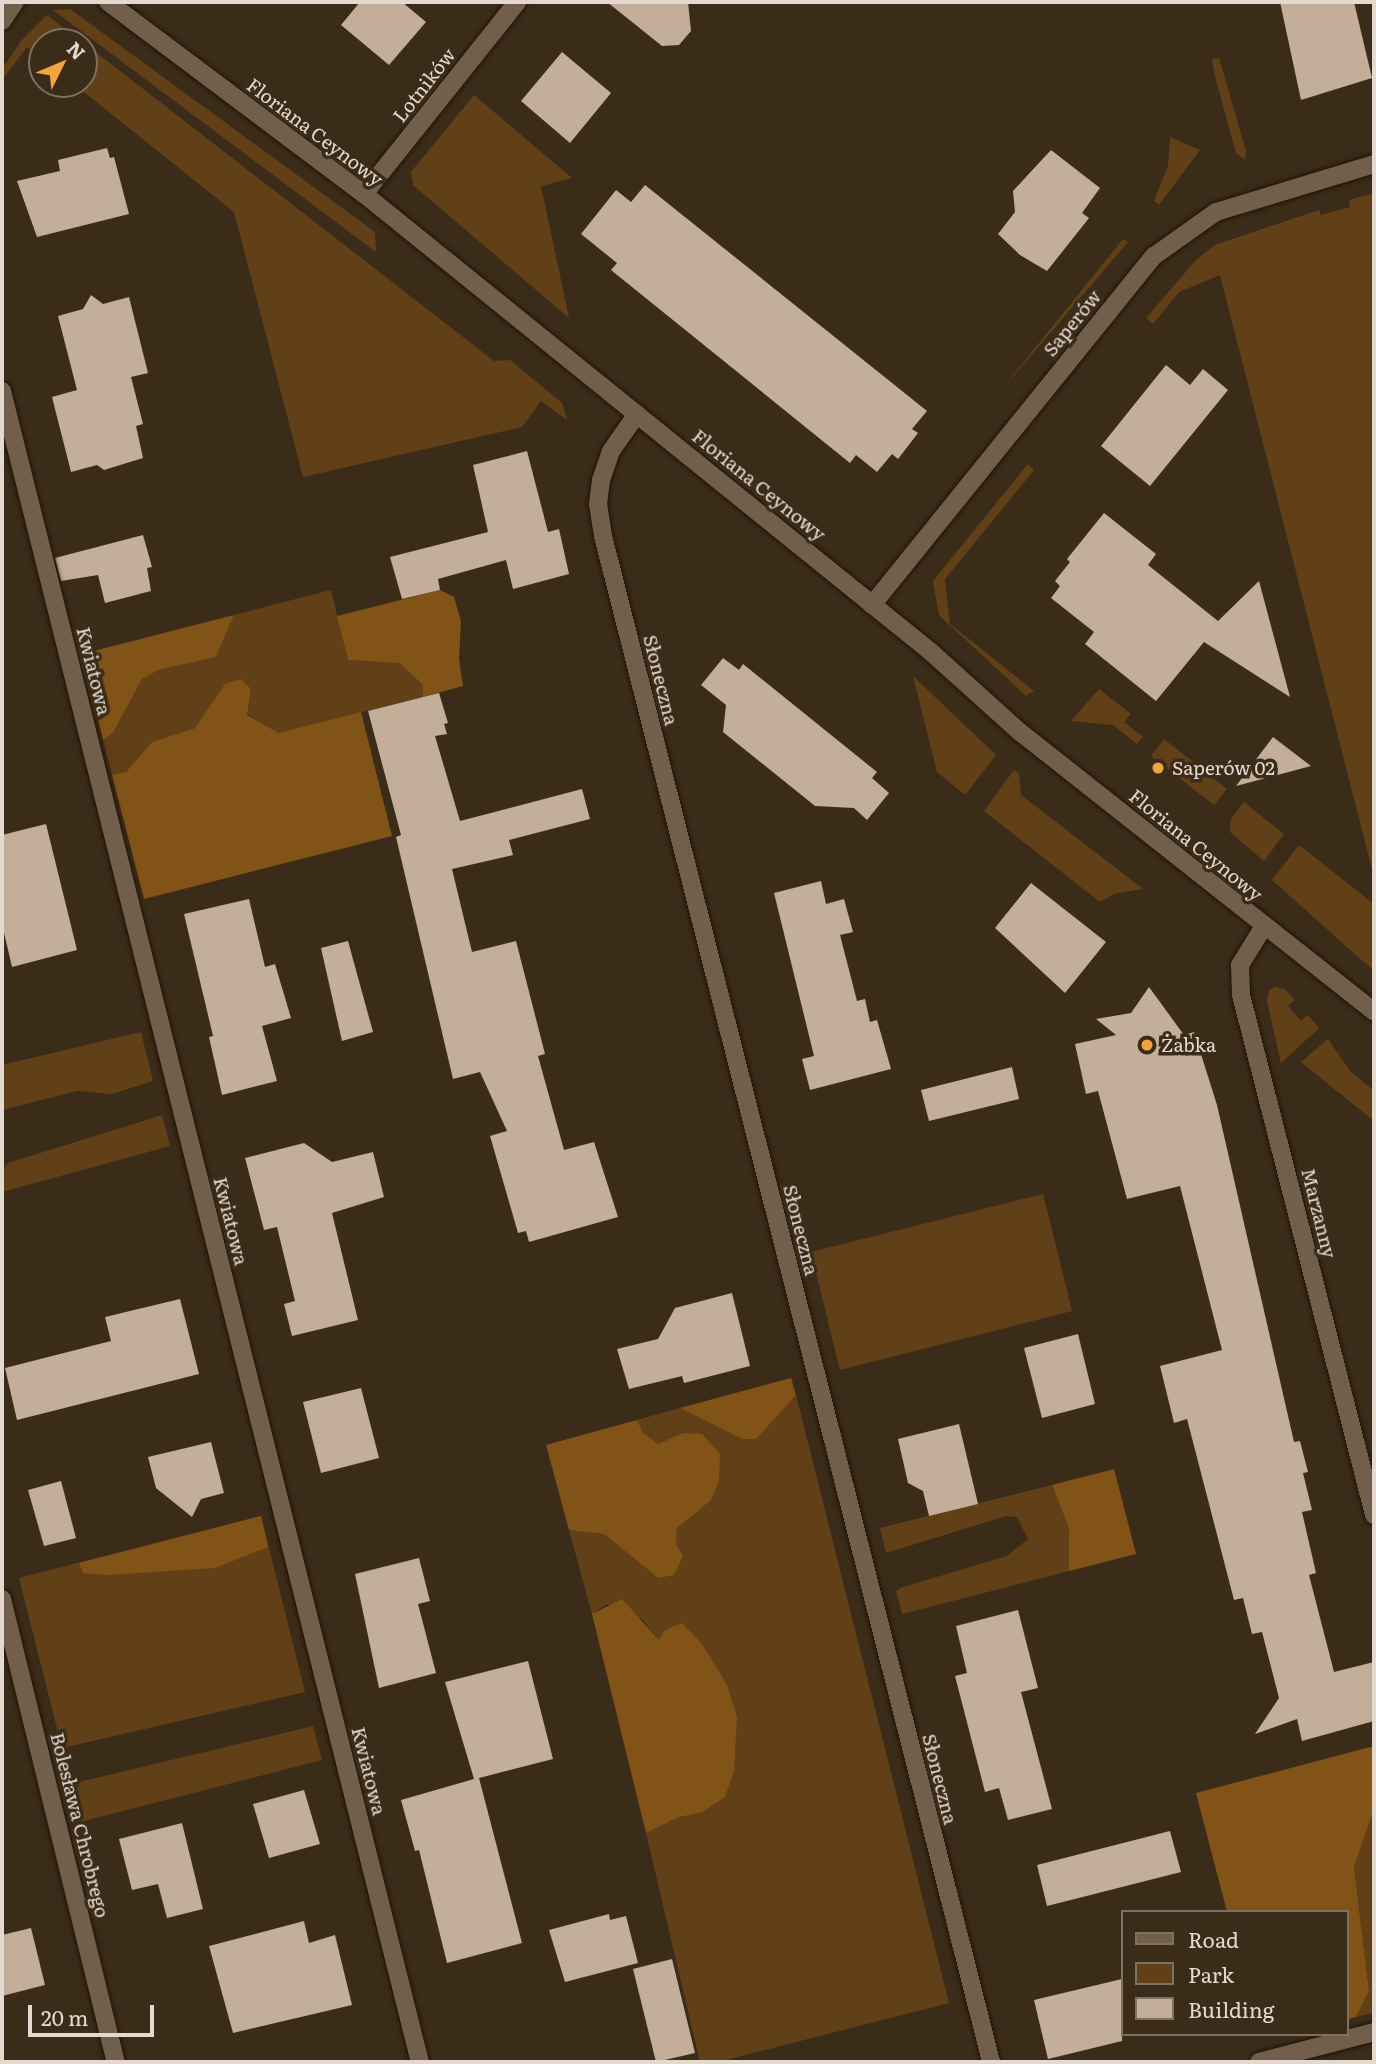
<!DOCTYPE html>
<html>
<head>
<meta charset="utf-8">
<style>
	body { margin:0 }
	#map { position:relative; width:1376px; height:2064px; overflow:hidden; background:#3b2c1a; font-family:Literata,serif }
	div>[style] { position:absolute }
	.green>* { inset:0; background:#614018 }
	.forest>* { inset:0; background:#825317 }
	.building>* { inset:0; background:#c2ae99 }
	.roads { filter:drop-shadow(0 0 2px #221404) drop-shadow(0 0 2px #221404) }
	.minor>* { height:18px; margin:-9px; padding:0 9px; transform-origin:9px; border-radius:9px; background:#715f4c }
	.dots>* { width:19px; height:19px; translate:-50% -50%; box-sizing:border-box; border:4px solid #3b2c1a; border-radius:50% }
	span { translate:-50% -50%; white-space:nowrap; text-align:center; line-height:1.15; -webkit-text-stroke:7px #3b2c1a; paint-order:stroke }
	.street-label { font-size:19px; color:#e4d9cf }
	.poi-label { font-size:19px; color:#e4d9cf }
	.left { translate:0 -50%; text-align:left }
	.frame { position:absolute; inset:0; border:4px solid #e4d9cf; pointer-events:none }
	.legend { position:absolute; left:1121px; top:1910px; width:228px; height:126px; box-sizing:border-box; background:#3b2c1a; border:2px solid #7f7162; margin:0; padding:9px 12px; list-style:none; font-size:21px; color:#e4d9cf }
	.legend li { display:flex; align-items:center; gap:14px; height:35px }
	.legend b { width:35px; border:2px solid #7f7162 }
	.north { position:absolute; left:28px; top:28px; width:70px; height:70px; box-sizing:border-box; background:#3b2c1a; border:2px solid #7f7162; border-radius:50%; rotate:47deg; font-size:19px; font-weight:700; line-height:28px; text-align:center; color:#e4d9cf }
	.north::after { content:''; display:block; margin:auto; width:24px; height:32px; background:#f3a442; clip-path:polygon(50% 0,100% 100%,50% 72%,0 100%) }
	.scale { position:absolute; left:28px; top:2005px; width:126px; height:32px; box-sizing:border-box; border:4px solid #e4d9cf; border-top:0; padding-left:9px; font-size:21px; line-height:24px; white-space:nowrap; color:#e4d9cf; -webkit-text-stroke:5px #3b2c1a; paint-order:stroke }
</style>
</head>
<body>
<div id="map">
	<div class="green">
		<div style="clip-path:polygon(70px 9px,375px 232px,376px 252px,53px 10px)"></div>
		<div style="clip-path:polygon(47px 15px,82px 42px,42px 42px,42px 59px,27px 47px,2px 80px,2px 69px,22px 40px)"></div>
		<div style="clip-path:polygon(84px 43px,494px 361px,510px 360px,562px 403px,567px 420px,541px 401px,522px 427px,303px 477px,234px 212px,74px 84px,84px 84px)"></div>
		<div style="clip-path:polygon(1219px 58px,1246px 151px,1245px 160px,1236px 153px,1216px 80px,1212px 59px)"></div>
		<div style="clip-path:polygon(474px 95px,572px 178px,541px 186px,569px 318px,413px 185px,411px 172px)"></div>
		<div style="clip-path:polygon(1170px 137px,1200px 150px,1159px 205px,1154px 201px,1168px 166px)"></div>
		<div style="clip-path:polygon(1374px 193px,1374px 877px,1220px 275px,1179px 292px,1153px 324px,1146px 318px,1196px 260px,1215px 245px,1319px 210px,1321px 215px,1350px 207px,1349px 200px)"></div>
		<div style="clip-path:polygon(1123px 239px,1128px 242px,998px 394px)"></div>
		<div style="clip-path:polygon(1028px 464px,1034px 470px,945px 579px,950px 624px,1034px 691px,1026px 696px,939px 615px,933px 581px)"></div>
		<div style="clip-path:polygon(331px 590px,348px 660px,399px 663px,422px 684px,423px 697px,279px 733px,247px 714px,251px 689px,215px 700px,195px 728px,152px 742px,126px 772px,112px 775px,103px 740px,113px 733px,142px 679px,157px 670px,216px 657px,234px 615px)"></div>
		<div style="clip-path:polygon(913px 676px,996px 755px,965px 795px,937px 772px)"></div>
		<div style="clip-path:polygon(1099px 689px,1131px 714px,1124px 722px,1143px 737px,1137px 744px,1113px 725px,1071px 721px)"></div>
		<div style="clip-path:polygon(1164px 739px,1227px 789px,1214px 805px,1151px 756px)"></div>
		<div style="clip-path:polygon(1014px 770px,1019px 774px,1021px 795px,1143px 889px,1116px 893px,1100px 902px,984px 811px)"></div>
		<div style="clip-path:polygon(1244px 802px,1284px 834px,1264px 861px,1230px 832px,1231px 819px)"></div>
		<div style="clip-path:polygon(1299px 845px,1374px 904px,1374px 971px,1272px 880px)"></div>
		<div style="clip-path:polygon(1275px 987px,1285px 989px,1295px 1000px,1288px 1006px,1301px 1021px,1308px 1015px,1319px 1028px,1281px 1063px,1267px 1001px,1269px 990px)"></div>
		<div style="clip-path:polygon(141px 1032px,153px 1081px,112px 1094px,77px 1091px,2px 1110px,2px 1065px)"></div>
		<div style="clip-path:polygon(1328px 1039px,1350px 1071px,1374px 1091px,1374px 1121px,1301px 1062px)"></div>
		<div style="clip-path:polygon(162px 1115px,170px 1146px,2px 1192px,2px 1172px,8px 1163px)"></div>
		<div style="clip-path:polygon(1043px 1194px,1072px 1311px,840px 1370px,811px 1252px)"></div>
		<div style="clip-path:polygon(796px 1395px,949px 2003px,718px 2062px,700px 2062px,646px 1833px,679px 1817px,701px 1813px,727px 1685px,713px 1666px,659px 1640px,642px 1619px,607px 1604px,592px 1614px,569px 1530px,604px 1534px,658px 1578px,676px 1544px,677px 1528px,692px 1515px,683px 1433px,658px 1444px,643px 1434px,637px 1420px,680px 1408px,742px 1439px,766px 1427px)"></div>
		<div style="clip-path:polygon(1052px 1485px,1069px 1530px,1069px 1571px,902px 1614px,896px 1591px,900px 1588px,1007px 1556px,1028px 1539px,1017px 1517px,1006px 1516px,886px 1553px,880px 1528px)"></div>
		<div style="clip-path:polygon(261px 1516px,305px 1692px,62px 1748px,19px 1578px)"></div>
		<div style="clip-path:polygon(313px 1726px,322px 1760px,80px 1822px,71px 1784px)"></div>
		<div style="clip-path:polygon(1374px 1809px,1374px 2013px,1356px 2017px,1369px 1991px,1354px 1867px)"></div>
	</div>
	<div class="forest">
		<div style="clip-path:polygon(440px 590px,454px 597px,461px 621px,459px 659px,463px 686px,423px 697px,422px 684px,399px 663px,348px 660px,337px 616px)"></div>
		<div style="clip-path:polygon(234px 615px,216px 657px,158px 670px,142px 679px,113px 733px,103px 740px,82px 654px)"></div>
		<div style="clip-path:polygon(241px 679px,251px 689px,247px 715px,279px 733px,361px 712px,392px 836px,144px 899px,112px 775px,126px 772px,152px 742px,195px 728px,225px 684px)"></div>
		<div style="clip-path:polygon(791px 1378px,796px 1395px,756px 1439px,742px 1439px,680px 1408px)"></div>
		<div style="clip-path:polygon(637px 1420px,643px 1433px,658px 1444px,683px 1433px,702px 1434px,720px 1454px,719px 1481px,711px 1500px,677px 1528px,676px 1544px,683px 1556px,674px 1575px,658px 1578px,604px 1534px,569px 1530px,546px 1445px)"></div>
		<div style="clip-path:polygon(1114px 1469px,1136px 1554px,1069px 1571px,1069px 1529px,1052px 1485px)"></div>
		<div style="clip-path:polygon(261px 1516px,268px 1547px,215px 1568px,109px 1575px,83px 1573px,79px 1563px)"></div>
		<div style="clip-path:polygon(622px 1599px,659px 1640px,665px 1630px,682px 1623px,702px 1644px,727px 1685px,737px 1717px,734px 1771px,725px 1797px,701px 1813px,679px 1817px,646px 1833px,592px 1614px)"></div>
		<div style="clip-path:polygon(1374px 1746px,1374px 1809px,1354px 1867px,1369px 1991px,1356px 2017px,1346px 2020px,1346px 1912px,1227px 1912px,1196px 1793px)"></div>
	</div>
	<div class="building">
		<div style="clip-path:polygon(360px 2px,402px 2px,426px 22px,389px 65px,341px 25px)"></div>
		<div style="clip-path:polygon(607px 2px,688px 2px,691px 31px,679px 45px,662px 46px)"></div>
		<div style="clip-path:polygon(1280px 2px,1354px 2px,1372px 78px,1301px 100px)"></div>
		<div style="clip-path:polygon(562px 52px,611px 93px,570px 143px,521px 101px)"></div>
		<div style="clip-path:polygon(107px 148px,110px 158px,114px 157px,129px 214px,37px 237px,17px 181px,60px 171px,58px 160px)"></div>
		<div style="clip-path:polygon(1051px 150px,1100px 188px,1082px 213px,1089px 218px,1047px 271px,1020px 255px,998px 234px,1015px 212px,1013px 191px)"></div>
		<div style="clip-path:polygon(645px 185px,927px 411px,912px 429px,918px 433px,898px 459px,892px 454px,877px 472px,856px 455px,850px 463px,611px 270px,617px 263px,581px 234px,616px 190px,631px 202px)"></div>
		<div style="clip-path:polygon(91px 295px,103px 304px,129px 297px,148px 373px,131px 377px,143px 424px,136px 426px,143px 458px,104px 470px,97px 465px,71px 472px,52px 397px,77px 390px,58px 316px,83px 309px)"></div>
		<div style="clip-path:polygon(1166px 365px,1190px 385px,1203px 369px,1228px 390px,1150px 486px,1101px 446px)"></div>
		<div style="clip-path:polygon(527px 451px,548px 532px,559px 529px,569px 574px,513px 589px,506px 560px,438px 579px,440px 590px,402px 599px,390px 557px,488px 532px,473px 465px)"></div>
		<div style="clip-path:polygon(1104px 513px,1156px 554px,1148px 565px,1218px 621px,1259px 581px,1290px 697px,1204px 642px,1156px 701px,1085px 644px,1094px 632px,1051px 598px,1060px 586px,1055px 581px,1070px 562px,1067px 559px)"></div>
		<div style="clip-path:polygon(143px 535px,152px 567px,147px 568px,151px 591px,105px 603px,98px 575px,61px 581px,55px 558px)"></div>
		<div style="clip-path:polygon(723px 658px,739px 670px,743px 664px,877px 772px,872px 778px,889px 793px,867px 820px,854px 808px,815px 806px,723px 732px,726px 705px,701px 685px)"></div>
		<div style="clip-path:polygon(439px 693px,448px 723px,444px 724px,447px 734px,435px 736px,460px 821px,582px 789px,590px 819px,509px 840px,513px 855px,452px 869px,472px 952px,516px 941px,545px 1054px,538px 1056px,564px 1150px,594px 1142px,618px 1217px,529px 1242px,526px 1231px,518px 1233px,490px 1136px,507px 1131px,480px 1072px,453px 1079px,396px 837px,401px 835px,368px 711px)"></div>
		<div style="clip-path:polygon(1273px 737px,1311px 766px,1236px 786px)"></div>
		<div style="clip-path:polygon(46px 824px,77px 950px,12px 967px,2px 924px,2px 835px)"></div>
		<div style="clip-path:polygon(821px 881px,826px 904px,844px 899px,853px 932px,840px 935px,857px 1001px,865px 999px,870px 1022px,877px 1020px,891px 1069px,810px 1090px,802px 1059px,814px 1056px,774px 893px)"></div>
		<div style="clip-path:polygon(1031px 883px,1106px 942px,1065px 993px,995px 928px)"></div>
		<div style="clip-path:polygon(249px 899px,265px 967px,275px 964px,291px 1018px,262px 1026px,277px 1081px,222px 1095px,209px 1037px,213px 1036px,184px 914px)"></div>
		<div style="clip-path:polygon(348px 941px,373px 1032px,342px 1041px,321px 948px)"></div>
		<div style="clip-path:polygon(1149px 987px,1184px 1035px,1194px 1032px,1217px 1105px,1294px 1442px,1300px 1441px,1308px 1472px,1303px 1473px,1312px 1510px,1302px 1512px,1316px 1573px,1309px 1575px,1334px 1672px,1374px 1662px,1374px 1721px,1302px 1741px,1297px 1719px,1255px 1734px,1279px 1698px,1262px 1632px,1252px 1634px,1243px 1598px,1234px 1600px,1187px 1419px,1174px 1423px,1160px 1366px,1222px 1350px,1180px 1186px,1127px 1199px,1098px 1091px,1086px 1094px,1075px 1044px,1116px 1035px,1096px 1019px,1131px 1013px)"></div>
		<div style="clip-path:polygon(1012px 1067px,1019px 1099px,929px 1121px,921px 1090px)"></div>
		<div style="clip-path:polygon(304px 1143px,332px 1162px,373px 1152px,384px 1197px,332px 1213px,358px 1320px,292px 1336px,284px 1304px,295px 1301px,277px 1227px,264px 1230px,245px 1158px)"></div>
		<div style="clip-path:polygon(732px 1293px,750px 1366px,684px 1383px,682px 1376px,629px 1389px,617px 1349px,658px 1339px,675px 1308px)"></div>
		<div style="clip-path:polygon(180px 1299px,199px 1374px,17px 1420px,5px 1368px,111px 1341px,105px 1317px)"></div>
		<div style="clip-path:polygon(1078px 1334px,1095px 1404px,1042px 1418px,1024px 1348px)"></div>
		<div style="clip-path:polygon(361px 1388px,379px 1458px,321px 1473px,303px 1402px)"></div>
		<div style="clip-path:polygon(959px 1424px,978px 1504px,929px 1516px,923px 1491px,908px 1483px,898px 1439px)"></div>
		<div style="clip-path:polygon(211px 1442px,224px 1493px,201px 1499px,192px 1517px,156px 1488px,148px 1457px)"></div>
		<div style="clip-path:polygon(61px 1481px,76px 1538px,44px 1546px,28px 1490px)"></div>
		<div style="clip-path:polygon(419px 1558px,430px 1601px,418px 1604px,436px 1673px,379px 1688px,355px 1574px)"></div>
		<div style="clip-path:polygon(1018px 1610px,1038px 1688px,1021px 1692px,1052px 1809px,1008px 1820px,999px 1788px,985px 1792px,955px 1676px,967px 1673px,956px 1626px)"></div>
		<div style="clip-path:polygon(528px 1661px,553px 1759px,479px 1778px,522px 1943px,447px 1963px,419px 1850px,415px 1851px,401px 1800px,474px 1779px,445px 1682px)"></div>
		<div style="clip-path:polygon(304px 1790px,320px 1844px,269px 1858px,253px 1804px)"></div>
		<div style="clip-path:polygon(182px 1823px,203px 1909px,167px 1918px,158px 1884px,132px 1890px,119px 1839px)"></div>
		<div style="clip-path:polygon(1170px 1831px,1181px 1872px,1047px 1906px,1037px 1865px)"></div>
		<div style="clip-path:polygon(609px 1914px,610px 1920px,626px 1916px,638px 1963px,565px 1982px,549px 1930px)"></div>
		<div style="clip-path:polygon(304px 1921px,309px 1943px,335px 1935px,352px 2005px,233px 2033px,209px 1946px)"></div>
		<div style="clip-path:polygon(31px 1928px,45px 1985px,2px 1996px,2px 1935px)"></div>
		<div style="clip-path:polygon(672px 1959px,695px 2053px,656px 2062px,633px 1969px)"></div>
		<div style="clip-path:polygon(1122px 1979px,1122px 2041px,1048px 2059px,1034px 2000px)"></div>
	</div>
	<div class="roads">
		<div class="minor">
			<div style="left:108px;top:2px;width:320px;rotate:36.9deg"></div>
			<div style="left:364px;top:194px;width:729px;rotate:38.93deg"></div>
			<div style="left:931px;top:652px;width:120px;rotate:42deg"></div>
			<div style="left:1020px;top:732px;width:451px;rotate:38.3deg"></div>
			<div style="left:2px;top:21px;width:23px;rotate:-56deg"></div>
			<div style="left:364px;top:194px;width:246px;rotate:-51.4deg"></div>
			<div style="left:2px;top:391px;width:1722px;rotate:75.96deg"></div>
			<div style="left:637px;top:414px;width:45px;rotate:125.1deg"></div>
			<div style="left:611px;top:451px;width:31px;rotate:109deg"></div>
			<div style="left:601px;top:480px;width:24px;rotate:97deg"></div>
			<div style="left:598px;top:504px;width:32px;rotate:81deg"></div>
			<div style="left:603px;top:536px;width:1575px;rotate:75.73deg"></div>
			<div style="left:872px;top:605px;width:449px;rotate:-51.1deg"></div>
			<div style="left:1154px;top:256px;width:76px;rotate:-35.4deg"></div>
			<div style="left:1216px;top:212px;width:165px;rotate:-16.9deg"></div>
			<div style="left:1264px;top:926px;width:46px;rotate:121.6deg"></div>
			<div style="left:1240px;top:965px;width:30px;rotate:88deg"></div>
			<div style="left:1241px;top:995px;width:537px;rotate:75.65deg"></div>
			<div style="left:2px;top:1599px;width:477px;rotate:76.2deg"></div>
			<div style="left:1259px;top:2062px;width:119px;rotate:-14.6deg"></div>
		</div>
	</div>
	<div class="dots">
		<div style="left:1158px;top:768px;background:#f3a442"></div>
		<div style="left:1147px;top:1045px;background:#f3a442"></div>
	</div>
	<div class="street-label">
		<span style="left:424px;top:85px;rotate:-52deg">Lotników</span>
		<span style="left:315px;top:132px;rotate:37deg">Floriana Ceynowy</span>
		<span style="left:1072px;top:323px;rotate:-51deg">Saperów</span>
		<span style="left:759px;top:485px;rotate:39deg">Floriana Ceynowy</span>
		<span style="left:94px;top:671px;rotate:76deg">Kwiatowa</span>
		<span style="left:661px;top:680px;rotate:76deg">Słoneczna</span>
		<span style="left:1196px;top:845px;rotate:39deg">Floriana Ceynowy</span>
		<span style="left:1319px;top:1213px;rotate:76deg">Marzanny</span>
		<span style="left:231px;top:1221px;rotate:76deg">Kwiatowa</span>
		<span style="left:801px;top:1230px;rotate:76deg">Słoneczna</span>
		<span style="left:369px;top:1771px;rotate:76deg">Kwiatowa</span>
		<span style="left:940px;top:1779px;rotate:76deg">Słoneczna</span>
		<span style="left:80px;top:1825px;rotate:76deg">Bolesława Chrobrego</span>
	</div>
	<div class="poi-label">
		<span class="left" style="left:1172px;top:768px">Saperów 02</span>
		<span class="left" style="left:1161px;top:1045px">Żabka</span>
	</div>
	<div class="frame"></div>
	<ul class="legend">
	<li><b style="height:9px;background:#715f4c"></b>Road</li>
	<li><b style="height:19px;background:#614018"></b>Park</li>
	<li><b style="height:19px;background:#c2ae99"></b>Building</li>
	</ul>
	<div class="north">N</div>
	<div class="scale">20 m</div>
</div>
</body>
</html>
